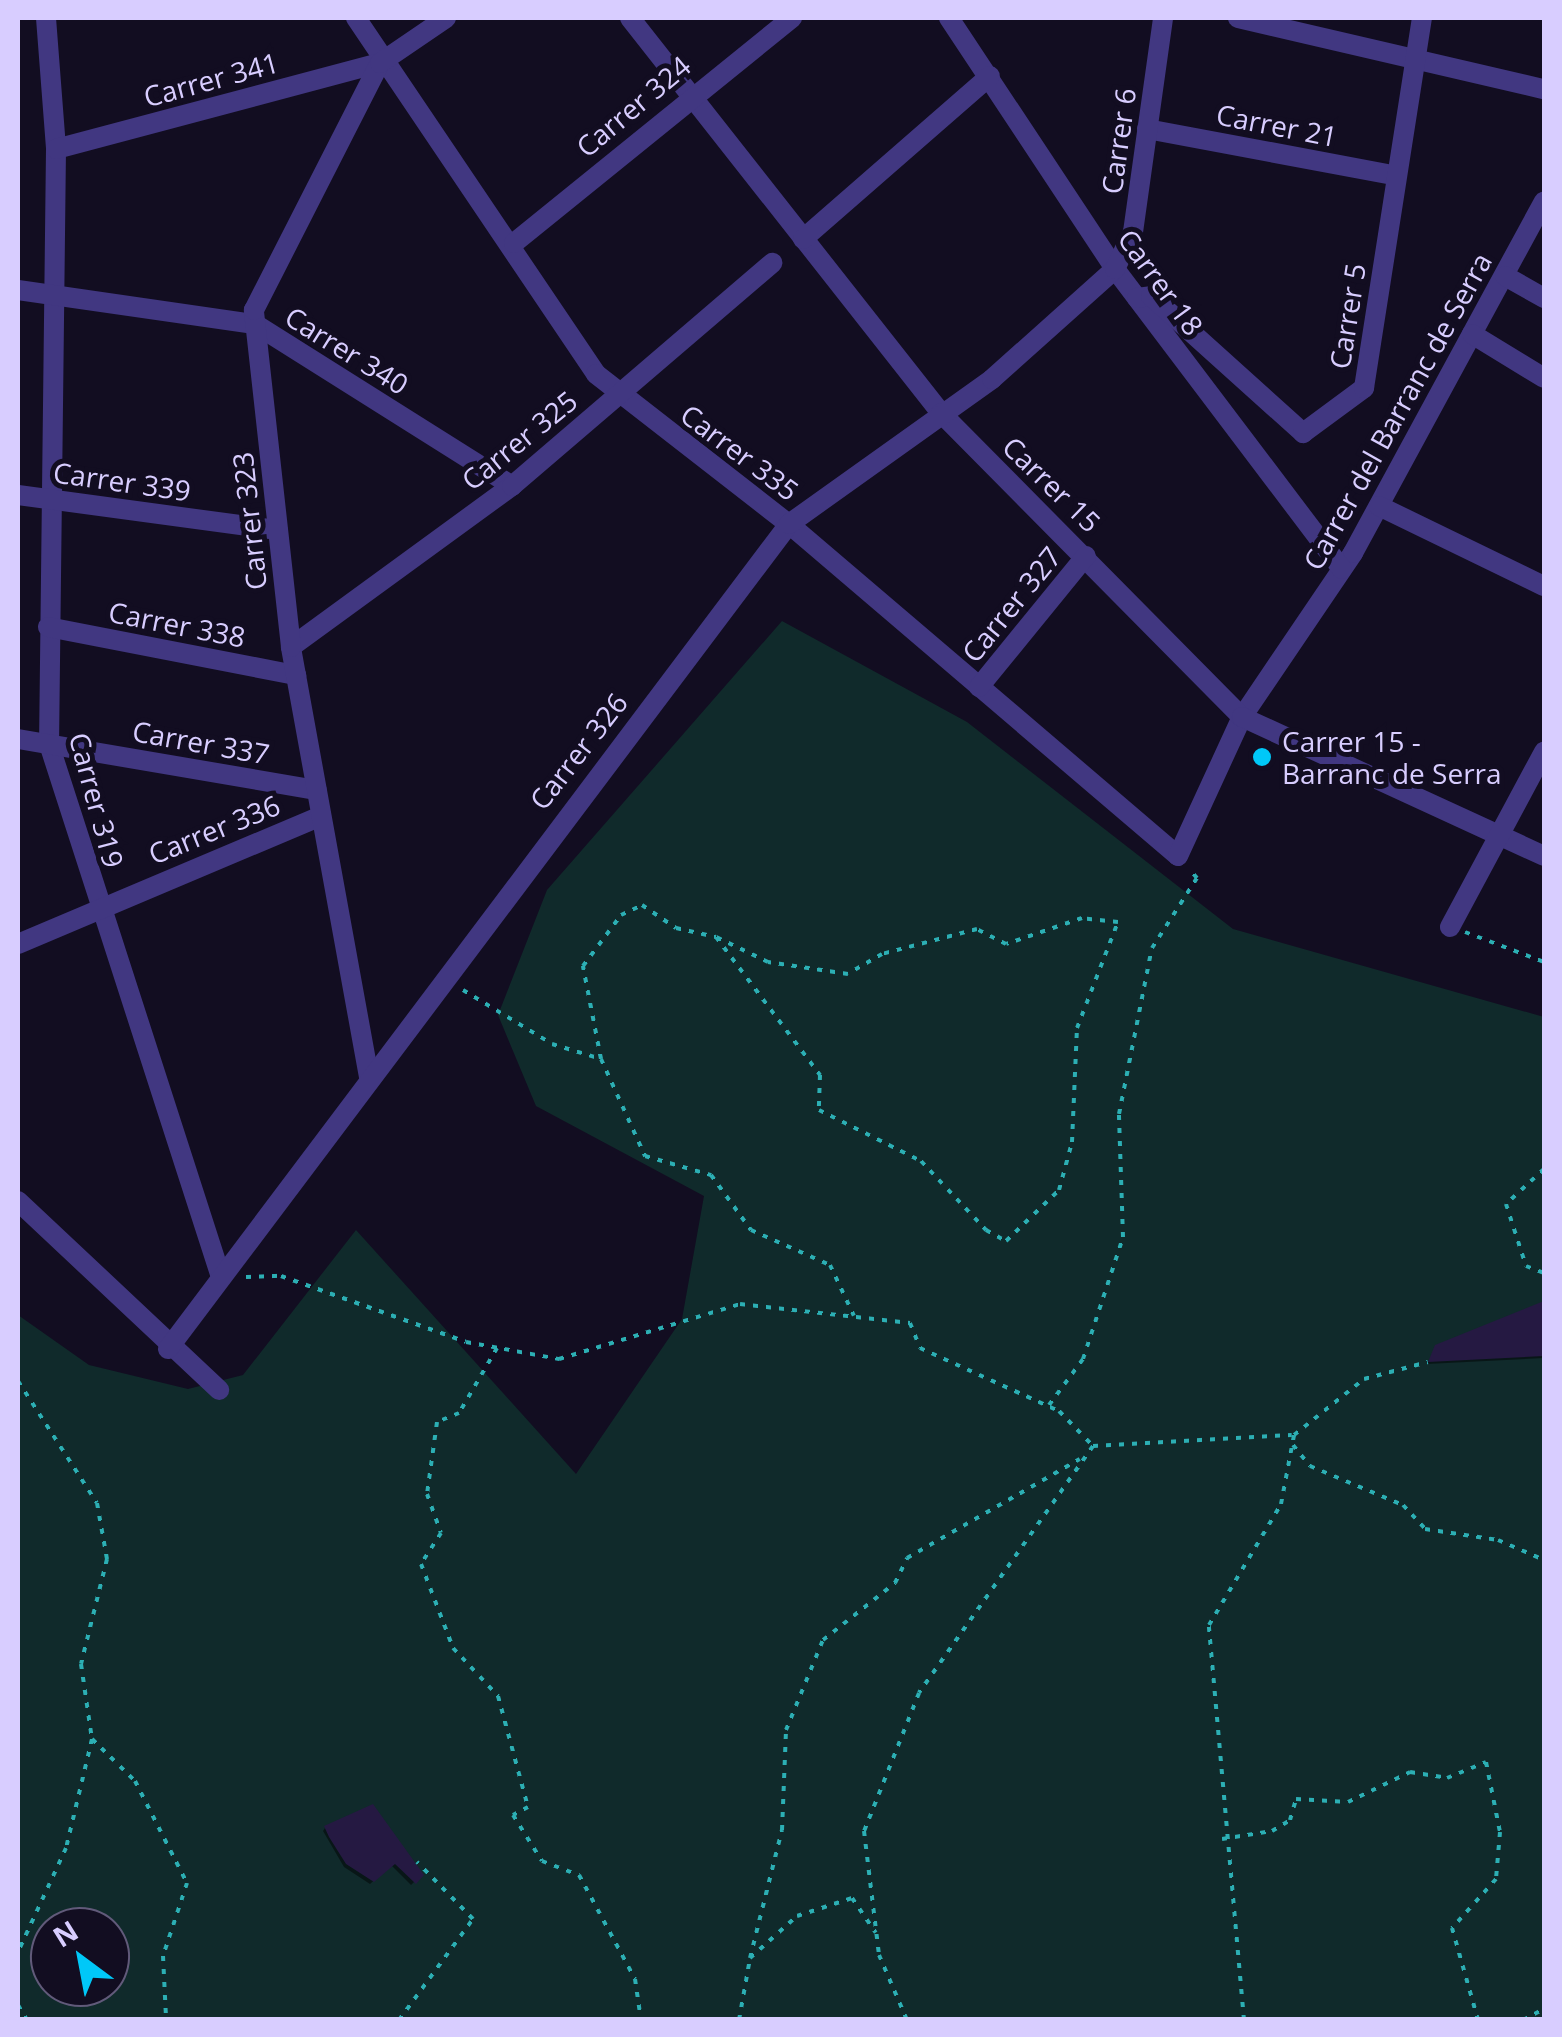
<!DOCTYPE html>
<html>
<head>
<meta charset="utf-8">
<style>
	body { margin:0 }
	#map { position:relative; width:1562px; height:2037px; overflow:hidden; background:#120d21; font-family:"Open Sans",sans-serif }
	div>[style] { position:absolute }
	.green>* { inset:0; background:#102a2b }
	.shadow>* { inset:0; background:#0007 }
	.building>* { inset:0; background:#251942 }
	.path>* { height:4px; margin-top:-2px; transform-origin:0; background:repeating-linear-gradient(90deg,#2cafb4 0 5px,transparent 0 13px) }
	.minor>* { height:20px; margin:-10px; padding:0 10px; transform-origin:10px; border-radius:10px; background:#413781 }
	.dots>* { width:28px; height:28px; translate:-50% -50%; box-sizing:border-box; border:5px solid #120d21; border-radius:50% }
	span { translate:-50% -50%; white-space:nowrap; text-align:center; line-height:1.15; -webkit-text-stroke:10px #120d21; paint-order:stroke }
	.street-label { font-size:28px; color:#d8cdff }
	.poi-label { font-size:28px; color:#d8cdff }
	.left { translate:0 -50%; text-align:left }
	.frame { position:absolute; inset:0; border:20px solid #d8cdff; pointer-events:none }
	.north { position:absolute; left:30px; top:1907px; width:100px; height:100px; box-sizing:border-box; background:#120d21; border:2px solid #615a7a; border-radius:50%; rotate:328deg; font-size:28px; font-weight:700; line-height:40px; text-align:center; color:#d8cdff }
	.north::after { content:''; display:block; margin:auto; width:35px; height:45px; background:#00c8f8; clip-path:polygon(50% 0,100% 100%,50% 72%,0 100%) }
</style>
</head>
<body>
<div id="map">
	<div class="green">
		<div style="clip-path:polygon(evenodd,782px 621px,967px 722px,1233px 929px,1544px 1017px,1544px 2019px,18px 2019px,18px 1315px,89px 1365px,188px 1389px,243px 1375px,356px 1230px,576px 1474px,682px 1319px,704px 1196px,536px 1106px,498px 1015px,547px 890px,782px 621px,50px 1927px,110px 1927px,110px 1987px,50px 1987px,50px 1927px)"></div>
	</div>
	<div class="shadow">
		<div style="clip-path:polygon(1544px 1304px,1544px 1358px,1427px 1364px,1436px 1347px)"></div>
		<div style="clip-path:polygon(323px 1831px,325px 1828px,421px 1875px,411px 1885px,391px 1865px,370px 1884px,344px 1867px)"></div>
	</div>
	<div class="building">
		<div style="clip-path:polygon(1544px 1301px,1544px 1356px,1428px 1362px,1435px 1345px)"></div>
		<div style="clip-path:polygon(373px 1804px,424px 1875px,416px 1884px,395px 1864px,374px 1882px,346px 1864px,329px 1837px,324px 1826px)"></div>
	</div>
	<div class="path">
		<div style="left:1465px;top:932px;width:85px;rotate:20.8deg"></div>
		<div style="left:463px;top:990px;width:104px;rotate:31.2deg"></div>
		<div style="left:552px;top:1044px;width:51px;rotate:17deg"></div>
		<div style="left:601px;top:1059px;width:107px;rotate:65.6deg"></div>
		<div style="left:645px;top:1156px;width:69px;rotate:16.1deg"></div>
		<div style="left:711px;top:1175px;width:68px;rotate:54deg"></div>
		<div style="left:751px;top:1230px;width:86px;rotate:23.9deg"></div>
		<div style="left:830px;top:1265px;width:56px;rotate:64.8deg"></div>
		<div style="left:601px;top:1059px;width:95px;rotate:-101deg"></div>
		<div style="left:583px;top:966px;width:64px;rotate:-53.3deg"></div>
		<div style="left:621px;top:915px;width:23px;rotate:-25deg"></div>
		<div style="left:642px;top:905px;width:41px;rotate:34.1deg"></div>
		<div style="left:676px;top:928px;width:41px;rotate:12.7deg"></div>
		<div style="left:716px;top:937px;width:173px;rotate:53deg"></div>
		<div style="left:820px;top:1075px;width:35px;rotate:92deg"></div>
		<div style="left:819px;top:1110px;width:114px;rotate:26.6deg"></div>
		<div style="left:921px;top:1161px;width:95px;rotate:46.7deg"></div>
		<div style="left:986px;top:1230px;width:23px;rotate:29deg"></div>
		<div style="left:1006px;top:1241px;width:74px;rotate:-43.9deg"></div>
		<div style="left:1059px;top:1190px;width:50px;rotate:-74.8deg"></div>
		<div style="left:1072px;top:1142px;width:114px;rotate:-87.5deg"></div>
		<div style="left:1077px;top:1028px;width:114px;rotate:-68.9deg"></div>
		<div style="left:1118px;top:922px;width:36px;rotate:-174deg"></div>
		<div style="left:1082px;top:918px;width:80px;rotate:161.1deg"></div>
		<div style="left:1006px;top:944px;width:33px;rotate:-153deg"></div>
		<div style="left:977px;top:929px;width:98px;rotate:165.3deg"></div>
		<div style="left:882px;top:954px;width:39px;rotate:150deg"></div>
		<div style="left:848px;top:974px;width:81px;rotate:-171.5deg"></div>
		<div style="left:768px;top:962px;width:58px;rotate:-154.3deg"></div>
		<div style="left:1544px;top:1169px;width:52px;rotate:137.4deg"></div>
		<div style="left:1506px;top:1204px;width:65px;rotate:72.1deg"></div>
		<div style="left:1526px;top:1266px;width:19px;rotate:21deg"></div>
		<div style="left:246px;top:1277px;width:35px;rotate:-2deg"></div>
		<div style="left:281px;top:1276px;width:196px;rotate:19.6deg"></div>
		<div style="left:466px;top:1342px;width:95px;rotate:10.4deg"></div>
		<div style="left:559px;top:1359px;width:189px;rotate:-16.9deg"></div>
		<div style="left:740px;top:1304px;width:171px;rotate:6.4deg"></div>
		<div style="left:910px;top:1323px;width:27px;rotate:68deg"></div>
		<div style="left:920px;top:1348px;width:153px;rotate:24.4deg"></div>
		<div style="left:1059px;top:1411px;width:49px;rotate:45.8deg"></div>
		<div style="left:1093px;top:1446px;width:302px;rotate:125.2deg"></div>
		<div style="left:919px;top:1693px;width:149px;rotate:111.7deg"></div>
		<div style="left:864px;top:1831px;width:125px;rotate:83.1deg"></div>
		<div style="left:879px;top:1955px;width:71px;rotate:66.7deg"></div>
		<div style="left:497px;top:1348px;width:75px;rotate:120.3deg"></div>
		<div style="left:459px;top:1413px;width:24px;rotate:158deg"></div>
		<div style="left:437px;top:1422px;width:73px;rotate:97.9deg"></div>
		<div style="left:427px;top:1494px;width:41px;rotate:70.3deg"></div>
		<div style="left:441px;top:1533px;width:37px;rotate:123deg"></div>
		<div style="left:421px;top:1564px;width:90px;rotate:69.1deg"></div>
		<div style="left:453px;top:1648px;width:66px;rotate:46.8deg"></div>
		<div style="left:498px;top:1696px;width:115px;rotate:74.9deg"></div>
		<div style="left:528px;top:1807px;width:17px;rotate:152deg"></div>
		<div style="left:513px;top:1815px;width:54px;rotate:57.8deg"></div>
		<div style="left:542px;top:1861px;width:40px;rotate:21deg"></div>
		<div style="left:579px;top:1875px;width:118px;rotate:61.7deg"></div>
		<div style="left:635px;top:1979px;width:41px;rotate:81.7deg"></div>
		<div style="left:18px;top:1381px;width:145px;rotate:57.1deg"></div>
		<div style="left:97px;top:1503px;width:57px;rotate:79.9deg"></div>
		<div style="left:107px;top:1559px;width:108px;rotate:103.9deg"></div>
		<div style="left:81px;top:1664px;width:76px;rotate:81.7deg"></div>
		<div style="left:92px;top:1739px;width:112px;rotate:103.4deg"></div>
		<div style="left:66px;top:1848px;width:115px;rotate:114.8deg"></div>
		<div style="left:1049px;top:1405px;width:57px;rotate:-53.5deg"></div>
		<div style="left:1083px;top:1359px;width:128px;rotate:-71.8deg"></div>
		<div style="left:1123px;top:1237px;width:123px;rotate:-91.9deg"></div>
		<div style="left:1119px;top:1114px;width:169px;rotate:-78.8deg"></div>
		<div style="left:1152px;top:948px;width:83px;rotate:-57.3deg"></div>
		<div style="left:1197px;top:878px;width:9px;rotate:-131deg"></div>
		<div style="left:1293px;top:1445px;width:27px;rotate:51deg"></div>
		<div style="left:1310px;top:1466px;width:101px;rotate:22.8deg"></div>
		<div style="left:1403px;top:1505px;width:33px;rotate:47deg"></div>
		<div style="left:1425px;top:1529px;width:74px;rotate:8.6deg"></div>
		<div style="left:1498px;top:1540px;width:50px;rotate:23.5deg"></div>
		<div style="left:1093px;top:1446px;width:199px;rotate:-3.2deg"></div>
		<div style="left:92px;top:1739px;width:60px;rotate:44.3deg"></div>
		<div style="left:135px;top:1781px;width:114px;rotate:63deg"></div>
		<div style="left:187px;top:1883px;width:77px;rotate:108.2deg"></div>
		<div style="left:163px;top:1956px;width:62px;rotate:87.2deg"></div>
		<div style="left:1222px;top:1839px;width:51px;rotate:-9.1deg"></div>
		<div style="left:1272px;top:1831px;width:21px;rotate:-31deg"></div>
		<div style="left:1290px;top:1820px;width:22px;rotate:-74deg"></div>
		<div style="left:1296px;top:1799px;width:52px;rotate:3.3deg"></div>
		<div style="left:1348px;top:1802px;width:69px;rotate:-25.8deg"></div>
		<div style="left:1410px;top:1772px;width:37px;rotate:9deg"></div>
		<div style="left:1447px;top:1778px;width:42px;rotate:-22.3deg"></div>
		<div style="left:1486px;top:1762px;width:71px;rotate:78.7deg"></div>
		<div style="left:1500px;top:1832px;width:47px;rotate:94.9deg"></div>
		<div style="left:1496px;top:1879px;width:66px;rotate:131.9deg"></div>
		<div style="left:1452px;top:1928px;width:96px;rotate:74.2deg"></div>
		<div style="left:750px;top:1958px;width:132px;rotate:-76deg"></div>
		<div style="left:782px;top:1830px;width:100px;rotate:-87.7deg"></div>
		<div style="left:786px;top:1730px;width:97px;rotate:-67.7deg"></div>
		<div style="left:823px;top:1640px;width:92px;rotate:-38.4deg"></div>
		<div style="left:895px;top:1583px;width:28px;rotate:-64deg"></div>
		<div style="left:907px;top:1558px;width:199px;rotate:-29.8deg"></div>
		<div style="left:18px;top:2005px;width:17px;rotate:59deg"></div>
		<div style="left:399px;top:2020px;width:125px;rotate:-53.8deg"></div>
		<div style="left:473px;top:1919px;width:80px;rotate:-134.5deg"></div>
		<div style="left:739px;top:2020px;width:63px;rotate:-79.9deg"></div>
		<div style="left:750px;top:1958px;width:63px;rotate:-41.8deg"></div>
		<div style="left:797px;top:1916px;width:58px;rotate:-18.1deg"></div>
		<div style="left:852px;top:1898px;width:42px;rotate:55.6deg"></div>
		<div style="left:1244px;top:2020px;width:397px;rotate:-95.1deg"></div>
		<div style="left:1209px;top:1625px;width:141px;rotate:-59.2deg"></div>
		<div style="left:1281px;top:1504px;width:70px;rotate:-79.3deg"></div>
		<div style="left:1294px;top:1435px;width:90px;rotate:-38.7deg"></div>
		<div style="left:1364px;top:1379px;width:66px;rotate:-14.9deg"></div>
		<div style="left:1523px;top:2020px;width:24px;rotate:-28deg"></div>
	</div>
	<div class="minor">
		<div style="left:46px;top:18px;width:131px;rotate:85.6deg"></div>
		<div style="left:56px;top:149px;width:595px;rotate:90.67deg"></div>
		<div style="left:49px;top:744px;width:560px;rotate:72.12deg"></div>
		<div style="left:356px;top:18px;width:429px;rotate:56deg"></div>
		<div style="left:596px;top:374px;width:244px;rotate:37.9deg"></div>
		<div style="left:789px;top:524px;width:511px;rotate:40.48deg"></div>
		<div style="left:1178px;top:856px;width:153px;rotate:-65.3deg"></div>
		<div style="left:1242px;top:717px;width:198px;rotate:-55.9deg"></div>
		<div style="left:1353px;top:553px;width:400px;rotate:-61.5deg"></div>
		<div style="left:630px;top:18px;width:503px;rotate:51.79deg"></div>
		<div style="left:941px;top:413px;width:428px;rotate:45.3deg"></div>
		<div style="left:1242px;top:717px;width:332px;rotate:24.7deg"></div>
		<div style="left:949px;top:18px;width:301px;rotate:56.5deg"></div>
		<div style="left:1115px;top:269px;width:376px;rotate:52.9deg"></div>
		<div style="left:1238px;top:18px;width:314px;rotate:13.1deg"></div>
		<div style="left:1147px;top:129px;width:254px;rotate:10.6deg"></div>
		<div style="left:56px;top:149px;width:335px;rotate:-14.9deg"></div>
		<div style="left:803px;top:239px;width:248px;rotate:-41.1deg"></div>
		<div style="left:514px;top:243px;width:358px;rotate:-39deg"></div>
		<div style="left:1505px;top:276px;width:45px;rotate:29.4deg"></div>
		<div style="left:18px;top:290px;width:239px;rotate:8.2deg"></div>
		<div style="left:255px;top:324px;width:304px;rotate:32.2deg"></div>
		<div style="left:1137px;top:298px;width:14px;rotate:-8deg"></div>
		<div style="left:1151px;top:296px;width:205px;rotate:42deg"></div>
		<div style="left:1303px;top:433px;width:76px;rotate:-36.4deg"></div>
		<div style="left:1364px;top:388px;width:375px;rotate:-81.1deg"></div>
		<div style="left:1472px;top:334px;width:84px;rotate:31.4deg"></div>
		<div style="left:18px;top:495px;width:262px;rotate:7.7deg"></div>
		<div style="left:1379px;top:506px;width:183px;rotate:25.9deg"></div>
		<div style="left:48px;top:627px;width:253px;rotate:11deg"></div>
		<div style="left:291px;top:647px;width:273px;rotate:-36.1deg"></div>
		<div style="left:512px;top:486px;width:343px;rotate:-40.6deg"></div>
		<div style="left:979px;top:687px;width:169px;rotate:-50.8deg"></div>
		<div style="left:18px;top:739px;width:303px;rotate:9.7deg"></div>
		<div style="left:1450px;top:927px;width:199px;rotate:-61.8deg"></div>
		<div style="left:18px;top:944px;width:329px;rotate:-22.9deg"></div>
		<div style="left:369px;top:1077px;width:437px;rotate:-100.3deg"></div>
		<div style="left:291px;top:647px;width:339px;rotate:-96.3deg"></div>
		<div style="left:254px;top:310px;width:277px;rotate:-63deg"></div>
		<div style="left:380px;top:63px;width:80px;rotate:-34.3deg"></div>
		<div style="left:18px;top:1201px;width:276px;rotate:43.2deg"></div>
		<div style="left:168px;top:1349px;width:1033px;rotate:-53.03deg"></div>
		<div style="left:789px;top:524px;width:249px;rotate:-35.5deg"></div>
		<div style="left:992px;top:379px;width:165px;rotate:-41.8deg"></div>
		<div style="left:1115px;top:269px;width:41px;rotate:-64.1deg"></div>
		<div style="left:1133px;top:232px;width:216px;rotate:-82deg"></div>
	</div>
	<div class="dots">
		<div style="left:1262px;top:757px;background:#00c8f8"></div>
	</div>
	<div class="street-label">
		<span style="left:211px;top:79px;rotate:-15deg">Carrer 341</span>
		<span style="left:633px;top:106px;rotate:-40deg">Carrer 324</span>
		<span style="left:1277px;top:125px;rotate:11deg">Carrer 21</span>
		<span style="left:1118px;top:141px;rotate:-82deg">Carrer 6</span>
		<span style="left:1161px;top:282px;rotate:54deg">Carrer 18</span>
		<span style="left:1347px;top:316px;rotate:-81deg">Carrer 5</span>
		<span style="left:347px;top:350px;rotate:32deg">Carrer 340</span>
		<span style="left:1397px;top:411px;rotate:-61deg">Carrer del Barranc de Serra</span>
		<span style="left:519px;top:440px;rotate:-39deg">Carrer 325</span>
		<span style="left:740px;top:452px;rotate:37deg">Carrer 335</span>
		<span style="left:122px;top:481px;rotate:8deg">Carrer 339</span>
		<span style="left:1052px;top:484px;rotate:44deg">Carrer 15</span>
		<span style="left:249px;top:521px;rotate:-96deg">Carrer 323</span>
		<span style="left:1011px;top:604px;rotate:-51deg">Carrer 327</span>
		<span style="left:177px;top:624px;rotate:11deg">Carrer 338</span>
		<span style="left:201px;top:742px;rotate:10deg">Carrer 337</span>
		<span style="left:578px;top:751px;rotate:-52deg">Carrer 326</span>
		<span style="left:97px;top:800px;rotate:75deg">Carrer 319</span>
		<span style="left:214px;top:829px;rotate:-22deg">Carrer 336</span>
	</div>
	<div class="poi-label">
		<span class="left" style="left:1282px;top:757px">Carrer 15 -<br>Barranc de Serra</span>
	</div>
	<div class="frame"></div>
	<div class="north">N</div>
</div>
</body>
</html>
